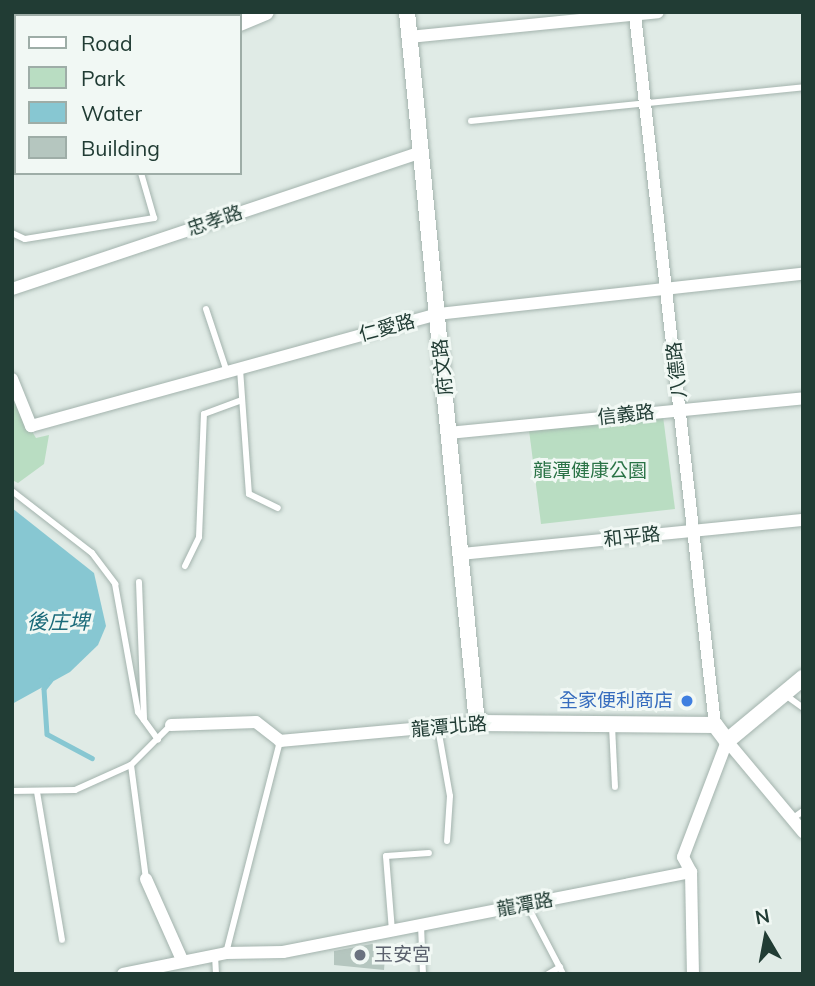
<!DOCTYPE html>
<html>
<head>
<meta charset="utf-8">
<style>
	body { margin:0 }
	#map { position:relative; width:815px; height:986px; overflow:hidden; background:#e0ebe6; font-family:Mulish,"Noto Sans TC",sans-serif }
	div>[style] { position:absolute }
	.green>* { inset:0; background:#b9ddc2 }
	.water>* { inset:0; background:#87c7d2 }
	.stream>* { height:4.5px; margin:-2.25px; padding:0 2.25px; transform-origin:2.25px; border-radius:2.25px; background:#87c7d2 }
	.building>* { inset:0; background:#b5c6bf }
	.roads { filter:drop-shadow(0 0 2px #a3b3ad) drop-shadow(0 0 2px #a3b3ad) }
	.service>* { height:6px; margin:-3px; padding:0 3px; transform-origin:3px; border-radius:3px; background:#fff }
	.minor>* { height:12px; margin:-6px; padding:0 6px; transform-origin:6px; border-radius:6px; background:#fff }
	.tertiary>* { height:16px; margin:-8px; padding:0 8px; transform-origin:8px; border-radius:8px; background:#fff }
	.dots>* { width:19px; height:19px; translate:-50% -50%; box-sizing:border-box; border:4px solid #f1f8f4; border-radius:50% }
	span { translate:-50% -50%; white-space:nowrap; text-align:center; line-height:1.15; -webkit-text-stroke:6px #f1f8f4; paint-order:stroke }
	.street-label { font-size:19px; color:#213c34 }
	.park-label { font-size:19px; color:#2a7346 }
	.shop-label { font-size:19px; color:#366cbe }
	.right { translate:-100% -50%; text-align:right }
	.worship-label { font-size:19px; color:#5b616d }
	.left { translate:0 -50%; text-align:left }
	.water-label { font-size:21px; color:#1a6a79; font-style:italic }
	.frame { position:absolute; inset:0; border:14px solid #213c34; pointer-events:none }
	.legend { position:absolute; left:14px; top:14px; width:228px; height:161px; box-sizing:border-box; background:#f1f8f4; border:2px solid #9eada7; margin:0; padding:9px 12px; list-style:none; font-size:21px; color:#213c34 }
	.legend li { display:flex; align-items:center; gap:14px; height:35px }
	.legend b { width:35px; border:2px solid #9eada7 }
	.north { position:absolute; left:731px; top:902px; width:70px; height:70px; -webkit-text-stroke:5px #f1f8f4; paint-order:stroke; rotate:350deg; font-size:19px; font-weight:700; line-height:28px; text-align:center; color:#213c34 }
	.north::after { content:''; display:block; margin:auto; width:24px; height:32px; background:#213c34; clip-path:polygon(50% 0,100% 100%,50% 72%,0 100%) }
</style>
</head>
<body>
<div id="map">
	<div class="green">
		<div style="clip-path:polygon(12px 399px,36px 438px,49px 435px,44px 464px,18px 483px,12px 480px)"></div>
		<div style="clip-path:polygon(663px 416px,675px 509px,541px 524px,529px 430px)"></div>
	</div>
	<div class="water">
		<div style="clip-path:polygon(12px 508px,94px 573px,106px 626px,98px 645px,70px 672px,12px 704px)"></div>
	</div>
	<div class="stream">
		<div style="left:51px;top:680px;width:11px;rotate:128deg"></div>
		<div style="left:44px;top:689px;width:45px;rotate:86.2deg"></div>
		<div style="left:47px;top:734px;width:51px;rotate:28.1deg"></div>
	</div>
	<div class="building">
		<div style="clip-path:polygon(372px 944px,386px 945px,384px 970px,334px 965px,334px 951px)"></div>
	</div>
	<div class="roads">
		<div class="service">
			<div style="left:471px;top:121px;width:334px;rotate:-5.8deg"></div>
			<div style="left:12px;top:169px;width:4px;rotate:-27deg"></div>
			<div style="left:12px;top:233px;width:14px;rotate:25deg"></div>
			<div style="left:25px;top:239px;width:131px;rotate:-9.2deg"></div>
			<div style="left:154px;top:218px;width:47px;rotate:-106.1deg"></div>
			<div style="left:206px;top:309px;width:66px;rotate:71.6deg"></div>
			<div style="left:240px;top:369px;width:125px;rotate:85.9deg"></div>
			<div style="left:249px;top:494px;width:32px;rotate:26deg"></div>
			<div style="left:12px;top:491px;width:101px;rotate:37.8deg"></div>
			<div style="left:92px;top:553px;width:39px;rotate:53deg"></div>
			<div style="left:115px;top:584px;width:130px;rotate:79.8deg"></div>
			<div style="left:138px;top:712px;width:34px;rotate:54deg"></div>
			<div style="left:185px;top:566px;width:32px;rotate:-64deg"></div>
			<div style="left:199px;top:537px;width:123px;rotate:-87.7deg"></div>
			<div style="left:204px;top:414px;width:40px;rotate:-20.2deg"></div>
			<div style="left:139px;top:582px;width:138px;rotate:87.9deg"></div>
			<div style="left:784px;top:694px;width:24px;rotate:36deg"></div>
			<div style="left:612px;top:726px;width:61px;rotate:87.2deg"></div>
			<div style="left:438px;top:728px;width:69px;rotate:80deg"></div>
			<div style="left:450px;top:796px;width:45px;rotate:93.8deg"></div>
			<div style="left:131px;top:765px;width:115px;rotate:82.5deg"></div>
			<div style="left:12px;top:791px;width:63px;rotate:-0.9deg"></div>
			<div style="left:75px;top:790px;width:61px;rotate:-24.1deg"></div>
			<div style="left:131px;top:765px;width:57px;rotate:-45deg"></div>
			<div style="left:37px;top:792px;width:150px;rotate:80.4deg"></div>
			<div style="left:792px;top:819px;width:14px;rotate:-36deg"></div>
			<div style="left:527px;top:905px;width:78px;rotate:62.4deg"></div>
			<div style="left:421px;top:925px;width:49px;rotate:87.7deg"></div>
			<div style="left:392px;top:931px;width:75px;rotate:-94.6deg"></div>
			<div style="left:386px;top:856px;width:43px;rotate:-4deg"></div>
			<div style="left:226px;top:953px;width:219px;rotate:-75.7deg"></div>
			<div style="left:215px;top:955px;width:19px;rotate:87deg"></div>
			<div style="left:548px;top:974px;width:14px;rotate:-30deg"></div>
		</div>
		<div class="minor">
			<div style="left:635px;top:15px;width:714px;rotate:83.57deg"></div>
			<div style="left:409px;top:37px;width:250px;rotate:-5.7deg"></div>
			<div style="left:12px;top:289px;width:428px;rotate:-18.5deg"></div>
			<div style="left:12px;top:379px;width:51px;rotate:68deg"></div>
			<div style="left:31px;top:426px;width:422px;rotate:-15.4deg"></div>
			<div style="left:438px;top:314px;width:367px;rotate:-6.3deg"></div>
			<div style="left:449px;top:433px;width:356px;rotate:-5.6deg"></div>
			<div style="left:461px;top:554px;width:344px;rotate:-5.7deg"></div>
			<div style="left:171px;top:725px;width:85px;rotate:-2deg"></div>
			<div style="left:256px;top:722px;width:31px;rotate:38deg"></div>
			<div style="left:280px;top:741px;width:198px;rotate:-5.2deg"></div>
			<div style="left:691px;top:872px;width:102px;rotate:88.9deg"></div>
			<div style="left:146px;top:879px;width:89px;rotate:66deg"></div>
			<div style="left:123px;top:974px;width:105px;rotate:-11.5deg"></div>
			<div style="left:226px;top:953px;width:57px;rotate:-1deg"></div>
			<div style="left:283px;top:952px;width:416px;rotate:-11.1deg"></div>
			<div style="left:691px;top:872px;width:17px;rotate:-118deg"></div>
			<div style="left:683px;top:857px;width:124px;rotate:-69.2deg"></div>
			<div style="left:727px;top:741px;width:119px;rotate:50.1deg"></div>
		</div>
		<div class="tertiary">
			<div style="left:407px;top:12px;width:714px;rotate:84.38deg"></div>
			<div style="left:477px;top:723px;width:238px;rotate:0.5deg"></div>
			<div style="left:715px;top:725px;width:20px;rotate:53deg"></div>
			<div style="left:727px;top:741px;width:99px;rotate:-39.7deg"></div>
			<div style="left:185px;top:16px;width:10px;rotate:-24deg"></div>
			<div style="left:240px;top:23px;width:28px;rotate:-23deg"></div>
			<div style="left:12px;top:81px;width:4px;rotate:-14deg"></div>
			<div style="left:12px;top:115px;width:4px;rotate:-14deg"></div>
		</div>
	</div>
	<div class="dots">
		<div style="left:687px;top:701px;background:#3f7fe0"></div>
		<div style="left:360px;top:955px;background:#6b7280"></div>
	</div>
	<div class="street-label">
		<span style="left:215px;top:221px;rotate:-19deg">忠孝路</span>
		<span style="left:387px;top:328px;rotate:-15deg">仁愛路</span>
		<span style="left:443px;top:367px;rotate:-96deg">府文路</span>
		<span style="left:677px;top:370px;rotate:-96deg">八德路</span>
		<span style="left:626px;top:415px;rotate:-6deg">信義路</span>
		<span style="left:632px;top:537px;rotate:-6deg">和平路</span>
		<span style="left:449px;top:727px;rotate:-5deg">龍潭北路</span>
		<span style="left:525px;top:905px;rotate:-11deg">龍潭路</span>
	</div>
	<div class="park-label">
		<span style="left:590px;top:471px">龍潭健康公園</span>
	</div>
	<div class="shop-label">
		<span class="right" style="left:673px;top:701px">全家便利商店</span>
	</div>
	<div class="worship-label">
		<span class="left" style="left:374px;top:955px">玉安宮</span>
	</div>
	<div class="water-label">
		<span style="left:58px;top:621px">後庄埤</span>
	</div>
	<div class="frame"></div>
	<ul class="legend">
	<li><b style="height:9px;background:#fff"></b>Road</li>
	<li><b style="height:19px;background:#b9ddc2"></b>Park</li>
	<li><b style="height:19px;background:#87c7d2"></b>Water</li>
	<li><b style="height:19px;background:#b5c6bf"></b>Building</li>
	</ul>
	<div class="north">N</div>
</div>
</body>
</html>
